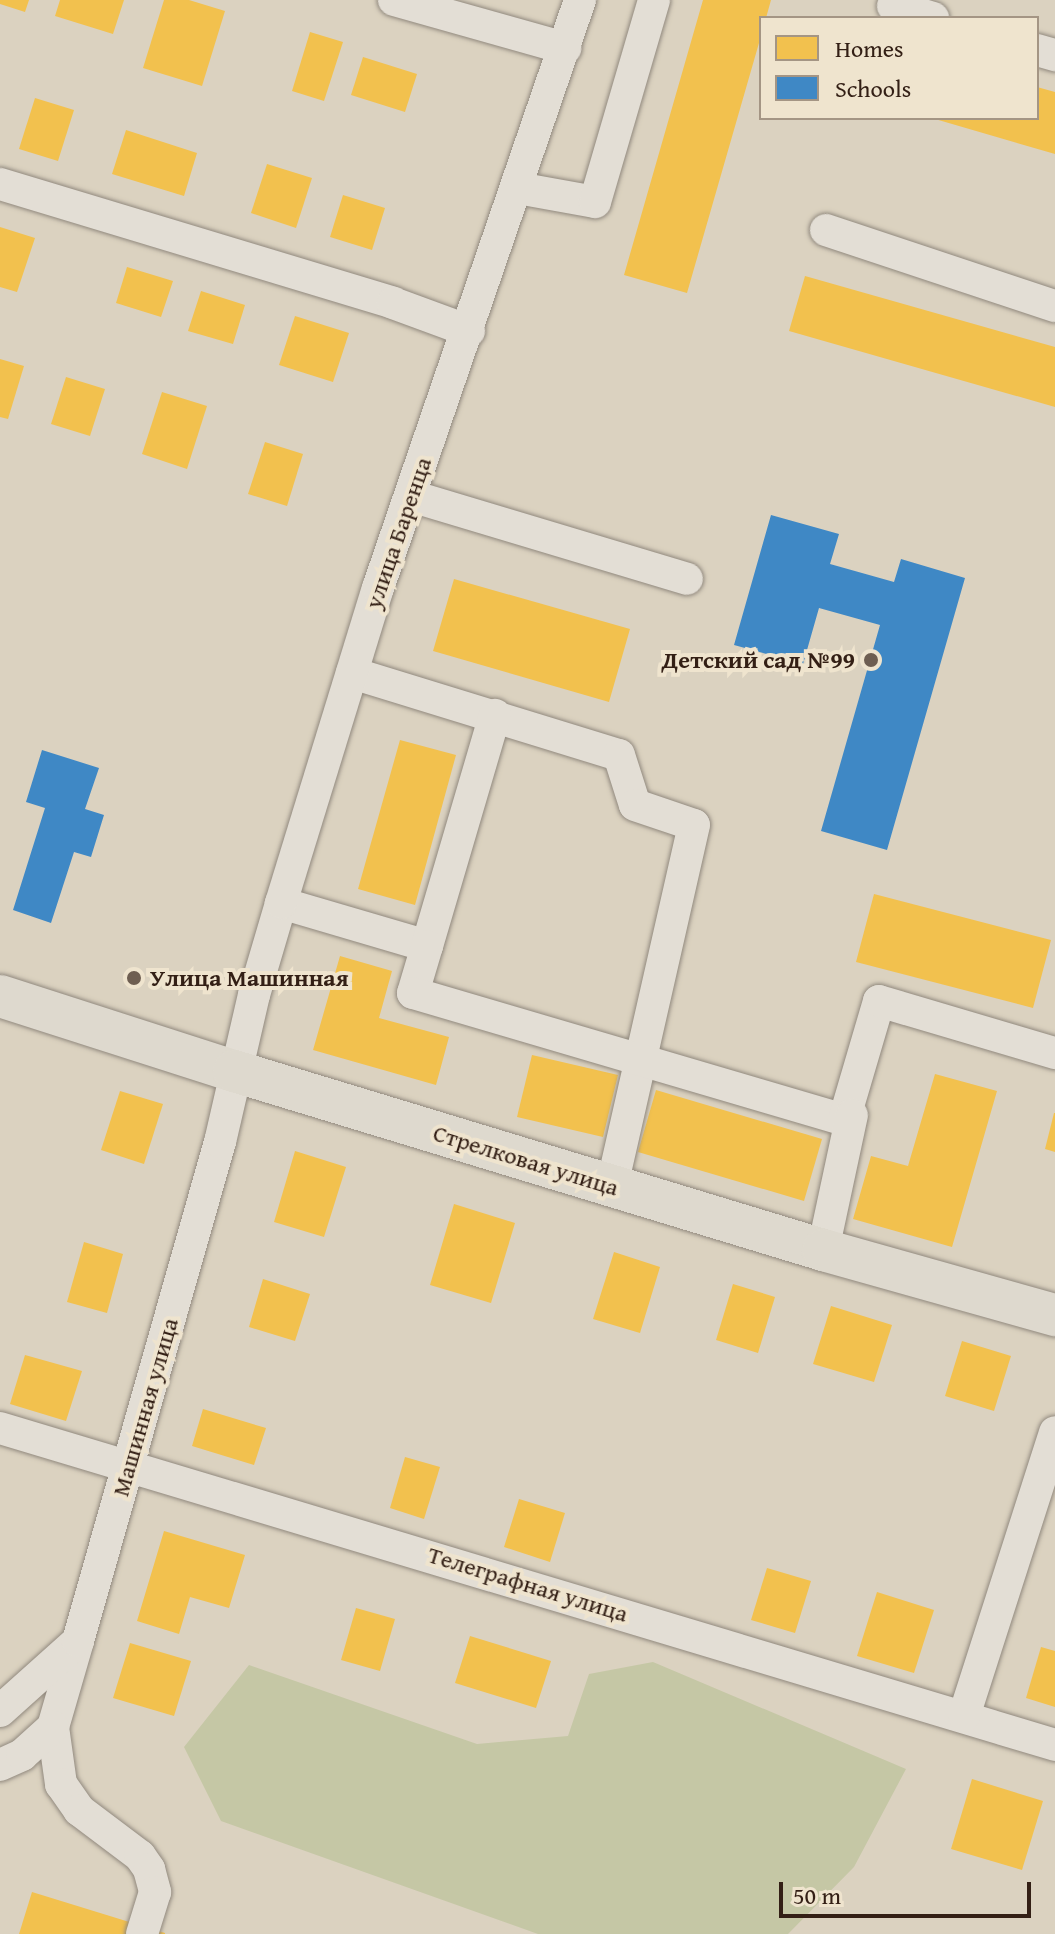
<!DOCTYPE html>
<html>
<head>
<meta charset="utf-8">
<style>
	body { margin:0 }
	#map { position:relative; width:1055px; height:1934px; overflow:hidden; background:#dbd2c0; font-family:"Gentium Book Plus",serif }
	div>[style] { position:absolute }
	.green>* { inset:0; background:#c5c7a5 }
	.homes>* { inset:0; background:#f2c14e }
	.schools>* { inset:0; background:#3f88c5 }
	.roads { filter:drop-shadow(0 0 2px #91897e) drop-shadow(0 0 2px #91897e) }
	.minor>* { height:32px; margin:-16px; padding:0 16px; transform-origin:16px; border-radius:16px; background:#e3ded5 }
	.major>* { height:42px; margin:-21px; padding:0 21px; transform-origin:21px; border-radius:21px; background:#ded9ce }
	.dots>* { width:22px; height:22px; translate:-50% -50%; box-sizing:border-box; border:4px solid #efe4ce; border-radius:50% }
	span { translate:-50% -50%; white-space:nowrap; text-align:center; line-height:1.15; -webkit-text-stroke:8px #efe4ce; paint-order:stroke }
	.street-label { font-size:24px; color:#331f15 }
	.poi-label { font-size:24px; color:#331f15; font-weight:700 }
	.right { translate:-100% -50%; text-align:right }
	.left { translate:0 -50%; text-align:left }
	.legend { position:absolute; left:759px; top:16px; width:280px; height:104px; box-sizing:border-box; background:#efe4ce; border:2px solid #a49584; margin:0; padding:10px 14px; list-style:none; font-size:24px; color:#331f15 }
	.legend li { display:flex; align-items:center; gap:16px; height:40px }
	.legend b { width:40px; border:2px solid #a49584 }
	.scale { position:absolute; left:779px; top:1882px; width:252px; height:36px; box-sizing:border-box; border:4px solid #331f15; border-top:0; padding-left:10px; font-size:24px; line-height:28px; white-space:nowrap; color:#331f15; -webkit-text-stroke:6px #efe4ce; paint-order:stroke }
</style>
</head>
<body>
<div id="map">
	<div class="green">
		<div style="clip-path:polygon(653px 1662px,906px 1769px,854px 1867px,788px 1934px,538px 1934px,221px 1821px,184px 1747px,249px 1665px,477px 1744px,568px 1736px,589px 1674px)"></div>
	</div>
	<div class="homes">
		<div style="clip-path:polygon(0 0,29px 0,25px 12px,0 4px)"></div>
		<div style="clip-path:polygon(60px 0,124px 0,113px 34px,55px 16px)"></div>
		<div style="clip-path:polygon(164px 0,189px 0,225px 11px,202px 86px,143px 68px)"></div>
		<div style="clip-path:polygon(703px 0,771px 0,766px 18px,761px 18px,761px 36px,687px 293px,624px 275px)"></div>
		<div style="clip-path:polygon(310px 32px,343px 42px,324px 101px,292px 91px)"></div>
		<div style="clip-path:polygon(363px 57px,417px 74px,405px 112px,351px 95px)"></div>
		<div style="clip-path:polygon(1037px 87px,1055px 92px,1055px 154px,935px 119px,1037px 118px)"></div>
		<div style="clip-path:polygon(35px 98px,74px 110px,58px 161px,19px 149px)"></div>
		<div style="clip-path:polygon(126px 130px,197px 153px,184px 196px,112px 174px)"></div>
		<div style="clip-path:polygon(267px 164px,312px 178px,296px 228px,251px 213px)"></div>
		<div style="clip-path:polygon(343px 195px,385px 208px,372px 250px,330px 237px)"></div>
		<div style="clip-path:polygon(0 227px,35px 238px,17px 292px,0 287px)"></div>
		<div style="clip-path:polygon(127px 267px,173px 281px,161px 317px,116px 303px)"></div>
		<div style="clip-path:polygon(805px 276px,1055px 347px,1055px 407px,789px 331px)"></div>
		<div style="clip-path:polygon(201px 291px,245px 305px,233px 344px,188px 331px)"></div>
		<div style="clip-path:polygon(295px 316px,349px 333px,333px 382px,279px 365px)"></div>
		<div style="clip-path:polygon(0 359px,24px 366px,8px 419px,0 417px)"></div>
		<div style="clip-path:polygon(66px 377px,105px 389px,90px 436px,51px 424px)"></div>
		<div style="clip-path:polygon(162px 392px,207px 406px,187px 469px,142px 454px)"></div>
		<div style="clip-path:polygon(265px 442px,303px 454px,287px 506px,248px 494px)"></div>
		<div style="clip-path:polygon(454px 579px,630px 629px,609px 702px,433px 651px)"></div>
		<div style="clip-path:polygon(400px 740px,456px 755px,415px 905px,358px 889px)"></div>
		<div style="clip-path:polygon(874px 894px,1051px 940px,1033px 1008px,856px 962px)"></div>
		<div style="clip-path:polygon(340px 956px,392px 971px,379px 1018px,449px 1037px,436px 1085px,313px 1050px)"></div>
		<div style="clip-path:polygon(532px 1055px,618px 1075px,603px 1137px,517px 1117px)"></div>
		<div style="clip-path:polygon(935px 1074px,997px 1091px,952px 1247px,853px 1219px,871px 1156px,908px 1166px)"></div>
		<div style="clip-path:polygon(656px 1090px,822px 1139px,804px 1201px,638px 1152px)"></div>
		<div style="clip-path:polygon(120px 1091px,163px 1104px,144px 1164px,101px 1150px)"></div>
		<div style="clip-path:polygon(1054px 1113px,1055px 1113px,1055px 1152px,1045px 1149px)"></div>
		<div style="clip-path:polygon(295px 1151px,346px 1167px,324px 1237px,274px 1222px)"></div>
		<div style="clip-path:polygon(454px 1204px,515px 1223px,491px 1303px,430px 1285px)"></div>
		<div style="clip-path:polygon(84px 1242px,123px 1254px,107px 1313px,67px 1302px)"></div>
		<div style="clip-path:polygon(614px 1252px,660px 1267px,640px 1333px,593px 1319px)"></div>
		<div style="clip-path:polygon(263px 1279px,310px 1294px,295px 1341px,249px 1327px)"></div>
		<div style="clip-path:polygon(733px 1284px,775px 1297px,758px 1353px,716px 1340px)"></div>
		<div style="clip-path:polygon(831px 1306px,892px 1325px,874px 1382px,813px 1364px)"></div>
		<div style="clip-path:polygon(962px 1341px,1011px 1356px,994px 1411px,945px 1396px)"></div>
		<div style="clip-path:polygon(25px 1355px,82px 1371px,66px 1421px,10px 1404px)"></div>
		<div style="clip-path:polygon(203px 1409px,266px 1428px,254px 1465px,192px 1446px)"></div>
		<div style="clip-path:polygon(405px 1457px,440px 1467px,424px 1519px,390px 1508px)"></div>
		<div style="clip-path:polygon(519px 1499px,565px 1513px,550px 1562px,504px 1547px)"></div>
		<div style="clip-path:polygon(164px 1531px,245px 1555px,229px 1608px,190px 1597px,179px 1634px,137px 1621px)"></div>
		<div style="clip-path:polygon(767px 1568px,811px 1581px,795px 1633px,751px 1620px)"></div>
		<div style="clip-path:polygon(877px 1592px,934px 1610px,914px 1673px,857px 1656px)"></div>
		<div style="clip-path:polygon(356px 1608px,395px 1619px,380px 1671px,341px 1660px)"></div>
		<div style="clip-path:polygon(470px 1636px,551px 1661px,536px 1708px,455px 1683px)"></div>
		<div style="clip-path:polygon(130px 1643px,191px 1661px,174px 1716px,113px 1698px)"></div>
		<div style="clip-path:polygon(1041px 1647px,1055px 1651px,1055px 1707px,1026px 1698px)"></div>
		<div style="clip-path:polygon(972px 1779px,1043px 1801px,1022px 1870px,951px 1849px)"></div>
		<div style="clip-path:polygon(32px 1892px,165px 1933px,165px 1934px,19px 1934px)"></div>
	</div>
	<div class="schools">
		<div style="clip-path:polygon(771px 515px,839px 534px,830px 564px,894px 582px,901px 559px,965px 578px,887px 850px,821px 831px,880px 625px,819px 608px,803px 664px,734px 645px)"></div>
		<div style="clip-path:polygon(42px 750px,99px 768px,85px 809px,104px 815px,91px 857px,74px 852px,51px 923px,13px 910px,45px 808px,26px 802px)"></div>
	</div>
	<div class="roads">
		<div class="minor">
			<div style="left:394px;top:0;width:178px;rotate:15.7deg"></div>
			<div style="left:893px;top:6px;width:42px;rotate:16.7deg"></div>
			<div style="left:1037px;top:50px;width:19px;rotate:16deg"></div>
			<div style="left:0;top:184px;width:411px;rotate:16.8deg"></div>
			<div style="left:393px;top:303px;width:81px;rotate:20.2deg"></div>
			<div style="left:518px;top:188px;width:78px;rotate:10.3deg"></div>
			<div style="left:595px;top:202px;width:210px;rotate:-73.7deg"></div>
			<div style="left:826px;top:230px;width:241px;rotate:18.4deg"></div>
			<div style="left:411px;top:496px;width:288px;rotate:16.7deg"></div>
			<div style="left:352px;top:673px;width:279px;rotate:17.1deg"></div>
			<div style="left:619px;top:755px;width:52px;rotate:72.3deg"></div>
			<div style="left:635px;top:805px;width:62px;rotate:18.7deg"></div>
			<div style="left:694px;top:825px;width:370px;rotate:102.8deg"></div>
			<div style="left:281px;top:903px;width:152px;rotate:16.4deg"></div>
			<div style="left:427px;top:946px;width:241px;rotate:-73.6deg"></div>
			<div style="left:427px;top:946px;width:49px;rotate:106.6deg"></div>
			<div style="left:413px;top:993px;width:449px;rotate:16.4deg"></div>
			<div style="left:844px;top:1120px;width:124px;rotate:-73.6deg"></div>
			<div style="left:879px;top:1001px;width:184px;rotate:16.5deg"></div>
			<div style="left:823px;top:1250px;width:138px;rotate:-77.9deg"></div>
			<div style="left:0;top:1428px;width:1102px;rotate:16.72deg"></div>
			<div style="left:78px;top:1641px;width:90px;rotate:106.2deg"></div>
			<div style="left:53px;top:1727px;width:58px;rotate:82deg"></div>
			<div style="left:61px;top:1784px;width:32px;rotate:55deg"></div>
			<div style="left:79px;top:1810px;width:76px;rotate:37deg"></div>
			<div style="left:140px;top:1856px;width:16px;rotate:55deg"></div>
			<div style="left:149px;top:1869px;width:24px;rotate:75deg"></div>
			<div style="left:155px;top:1892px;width:44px;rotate:107.2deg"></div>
			<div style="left:0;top:1711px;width:105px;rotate:-41.9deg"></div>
			<div style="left:78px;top:1641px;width:519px;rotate:-74.12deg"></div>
			<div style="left:220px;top:1142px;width:151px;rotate:-77deg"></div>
			<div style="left:254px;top:995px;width:96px;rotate:-73.6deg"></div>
			<div style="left:281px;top:903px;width:330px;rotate:-72.9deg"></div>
			<div style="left:378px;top:588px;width:622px;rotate:-71.04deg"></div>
			<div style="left:964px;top:1716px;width:298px;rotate:-72.2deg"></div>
			<div style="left:0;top:1765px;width:24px;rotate:-24deg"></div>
			<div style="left:22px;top:1755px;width:42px;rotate:-42.1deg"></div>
		</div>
		<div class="major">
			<div style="left:0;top:996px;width:246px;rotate:17.8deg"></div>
			<div style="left:234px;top:1071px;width:616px;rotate:16.9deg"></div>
			<div style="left:823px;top:1250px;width:241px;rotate:15.7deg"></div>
		</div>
	</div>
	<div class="dots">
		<div style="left:871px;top:660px;background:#6e5e51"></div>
		<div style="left:134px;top:978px;background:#6e5e51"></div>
	</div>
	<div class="street-label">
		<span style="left:398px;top:533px;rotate:-71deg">улица Баренца</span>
		<span style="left:526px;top:1160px;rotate:17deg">Стрелковая улица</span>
		<span style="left:145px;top:1407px;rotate:-74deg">Машинная улица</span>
		<span style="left:528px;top:1584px;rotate:17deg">Телеграфная улица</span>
	</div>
	<div class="poi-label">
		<span class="right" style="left:855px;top:660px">Детский сад №99</span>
		<span class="left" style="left:150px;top:978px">Улица Машинная</span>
	</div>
	<ul class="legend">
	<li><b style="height:22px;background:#f2c14e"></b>Homes</li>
	<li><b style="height:22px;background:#3f88c5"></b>Schools</li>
	</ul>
	<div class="scale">50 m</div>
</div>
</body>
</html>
